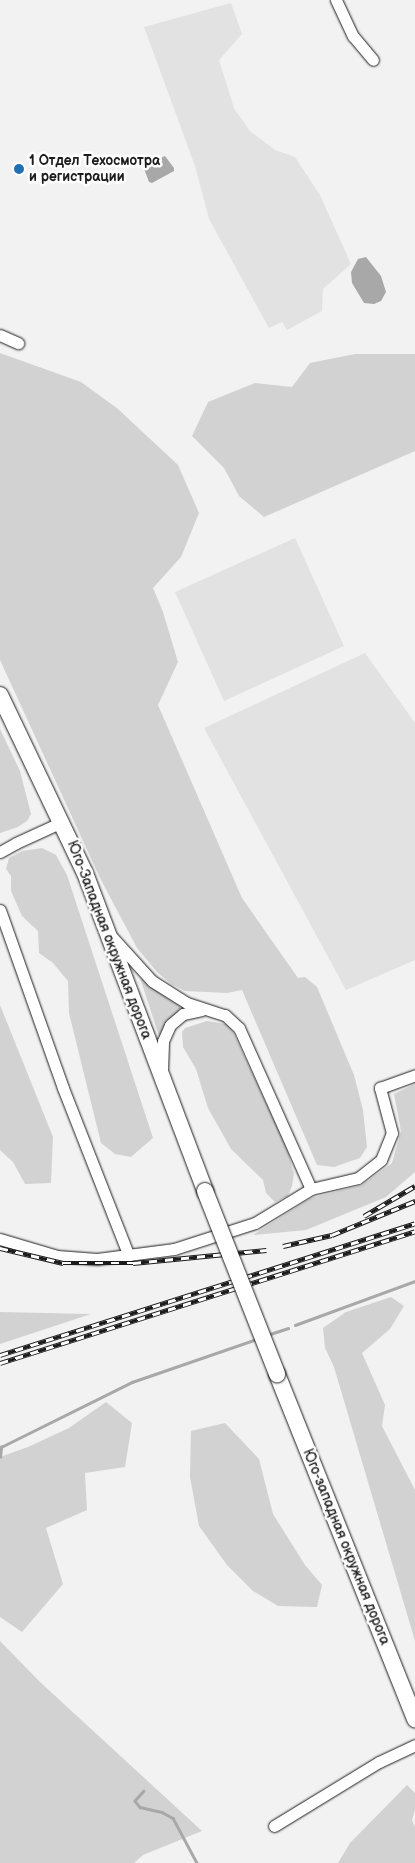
<!DOCTYPE html>
<html>
<head>
<meta charset="utf-8">
<style>
	body { margin:0 }
	#map { position:relative; width:415px; height:1863px; overflow:hidden; background:#f2f2f2; font-family:"Balsamiq Sans",sans-serif }
	div>[style] { position:absolute }
	.built>* { inset:0; background:#e2e2e2 }
	.green>* { inset:0; background:#d2d2d2 }
	.water>* { inset:0; background:#a8a8a8 }
	.stream>* { height:2.5px; margin:-1.25px; padding:0 1.25px; transform-origin:1.25px; border-radius:1.25px; background:#a8a8a8 }
	.roads { filter:drop-shadow(0 0 1px #1c1c1c) drop-shadow(0 0 1px #1c1c1c) }
	.minor>* { height:11px; margin:-5.5px; padding:0 5.5px; transform-origin:5.5px; border-radius:5.5px; background:#fff }
	.highway>* { height:16px; margin:-8px; padding:0 8px; transform-origin:8px; border-radius:8px; background:#fff }
	.rail>* { height:4.5px; margin-top:-2.25px; transform-origin:0; background:repeating-linear-gradient(90deg,#fff 0 8px,#1c1c1c 0 16px); box-sizing:border-box; border-block:1px solid #1c1c1c }
	.bridges { filter:drop-shadow(0 0 1px #1c1c1c) drop-shadow(0 0 1px #1c1c1c) }
	.highway-bridge>* { height:16px; margin:-8px; padding:0 8px; transform-origin:8px; border-radius:8px; background:#fff }
	.dots>* { width:14px; height:14px; translate:-50% -50%; box-sizing:border-box; border:2px solid #fff; border-radius:50% }
	span { translate:-50% -50%; white-space:nowrap; text-align:center; line-height:1.15; -webkit-text-stroke:5px #fff; paint-order:stroke }
	.poi-label { font-size:14px; color:#1c1c1c; font-weight:700 }
	.left { translate:0 -50%; text-align:left }
	.street-label { font-size:14px; color:#1c1c1c }
</style>
</head>
<body>
<div id="map">
	<div class="built">
		<div style="clip-path:polygon(231px 3px,242px 34px,219px 60px,234px 108px,250px 131px,275px 150px,295px 157px,320px 195px,351px 264px,323px 289px,322px 311px,287px 330px,282px 322px,269px 328px,209px 219px,195px 166px,144px 27px)"></div>
		<div style="clip-path:polygon(295px 538px,344px 646px,224px 701px,175px 592px)"></div>
		<div style="clip-path:polygon(365px 653px,415px 723px,415px 960px,346px 990px,204px 728px)"></div>
	</div>
	<div class="green">
		<div style="clip-path:polygon(0 353px,81px 382px,118px 409px,178px 465px,199px 513px,181px 557px,153px 588px,163px 612px,178px 662px,158px 705px,242px 898px,298px 978px,305px 977px,317px 987px,354px 1075px,363px 1110px,367px 1147px,360px 1158px,334px 1167px,317px 1165px,242px 990px,227px 993px,185px 991px,171px 984px,157px 972px,137px 948px,100px 878px,0 660px)"></div>
		<div style="clip-path:polygon(355px 354px,415px 354px,415px 451px,264px 517px,239px 496px,224px 468px,192px 436px,208px 402px,255px 383px,292px 387px,310px 363px)"></div>
		<div style="clip-path:polygon(0 729px,20px 771px,31px 814px,27px 821px,18px 827px,0 833px)"></div>
		<div style="clip-path:polygon(42px 848px,56px 855px,67px 875px,153px 1138px,131px 1157px,115px 1154px,101px 1143px,69px 1013px,68px 981px,53px 963px,39px 953px,38px 931px,22px 916px,11px 891px,11px 876px,6px 869px,9px 858px,22px 851px)"></div>
		<div style="clip-path:polygon(140px 978px,184px 1009px,159px 1036px)"></div>
		<div style="clip-path:polygon(0 1005px,53px 1137px,51px 1183px,25px 1184px,13px 1162px,0 1150px)"></div>
		<div style="clip-path:polygon(207px 1021px,226px 1024px,232px 1030px,287px 1148px,294px 1174px,292px 1186px,288px 1196px,275px 1202px,266px 1193px,263px 1180px,231px 1149px,208px 1108px,196px 1069px,183px 1047px,182px 1032px,185px 1028px)"></div>
		<div style="clip-path:polygon(415px 1084px,415px 1172px,386px 1197px,306px 1230px,253px 1235px,311px 1198px,362px 1185px,392px 1163px,401px 1131px,394px 1094px)"></div>
		<div style="clip-path:polygon(391px 1297px,404px 1306px,390px 1329px,362px 1353px,385px 1405px,382px 1426px,415px 1490px,415px 1641px,334px 1367px,325px 1348px,323px 1328px,346px 1312px)"></div>
		<div style="clip-path:polygon(0 1312px,91px 1314px,0 1344px)"></div>
		<div style="clip-path:polygon(106px 1402px,132px 1423px,125px 1467px,85px 1473px,87px 1510px,46px 1528px,63px 1584px,22px 1632px,0 1617px,0 1457px,28px 1447px,69px 1428px)"></div>
		<div style="clip-path:polygon(225px 1423px,259px 1459px,273px 1514px,305px 1565px,322px 1585px,317px 1607px,278px 1606px,253px 1591px,227px 1565px,199px 1526px,190px 1477px,191px 1431px)"></div>
		<div style="clip-path:polygon(0 1641px,40px 1682px,202px 1831px,143px 1855px,134px 1863px,0 1863px)"></div>
		<div style="clip-path:polygon(407px 1785px,415px 1793px,415px 1810px,412px 1820px,415px 1827px,415px 1863px,338px 1863px,350px 1843px)"></div>
	</div>
	<div class="water">
		<div style="clip-path:polygon(165px 156px,174px 168px,174px 171px,152px 183px,149px 182px,143px 166px)"></div>
		<div style="clip-path:polygon(366px 257px,381px 276px,386px 292px,381px 301px,374px 304px,364px 303px,352px 283px,351px 272px,358px 259px)"></div>
	</div>
	<div class="stream">
		<div style="left:295px;top:1325px;width:128px;rotate:-20.1deg"></div>
		<div style="left:267px;top:1335px;width:22px;rotate:-18deg"></div>
		<div style="left:0;top:1457px;width:10px;rotate:-84deg"></div>
		<div style="left:1px;top:1447px;width:146px;rotate:-26.4deg"></div>
		<div style="left:132px;top:1382px;width:132px;rotate:-19deg"></div>
		<div style="left:144px;top:1791px;width:13px;rotate:132deg"></div>
		<div style="left:135px;top:1801px;width:8px;rotate:50deg"></div>
		<div style="left:140px;top:1807px;width:23px;rotate:13deg"></div>
		<div style="left:162px;top:1812px;width:13px;rotate:29deg"></div>
		<div style="left:173px;top:1818px;width:51px;rotate:61.9deg"></div>
	</div>
	<div class="roads">
		<div class="minor">
			<div style="left:336px;top:0;width:40px;rotate:65deg"></div>
			<div style="left:353px;top:36px;width:31px;rotate:50deg"></div>
			<div style="left:0;top:335px;width:20px;rotate:24deg"></div>
			<div style="left:0;top:852px;width:18px;rotate:-29deg"></div>
			<div style="left:16px;top:843px;width:51px;rotate:-24.5deg"></div>
			<div style="left:0;top:910px;width:189px;rotate:70.5deg"></div>
			<div style="left:63px;top:1088px;width:180px;rotate:68.6deg"></div>
			<div style="left:112px;top:937px;width:59px;rotate:47.7deg"></div>
			<div style="left:152px;top:981px;width:41px;rotate:32.2deg"></div>
			<div style="left:187px;top:1003px;width:40px;rotate:18deg"></div>
			<div style="left:225px;top:1015px;width:19px;rotate:43deg"></div>
			<div style="left:239px;top:1028px;width:176px;rotate:65.9deg"></div>
			<div style="left:162px;top:1071px;width:30px;rotate:-88deg"></div>
			<div style="left:163px;top:1041px;width:17px;rotate:-66deg"></div>
			<div style="left:170px;top:1025px;width:17px;rotate:-40deg"></div>
			<div style="left:183px;top:1014px;width:19px;rotate:-12deg"></div>
			<div style="left:0;top:1239px;width:59px;rotate:16.6deg"></div>
			<div style="left:57px;top:1256px;width:40px;rotate:4.3deg"></div>
			<div style="left:97px;top:1259px;width:78px;rotate:-7.4deg"></div>
			<div style="left:174px;top:1249px;width:85px;rotate:-17.8deg"></div>
			<div style="left:255px;top:1223px;width:66px;rotate:-31.3deg"></div>
			<div style="left:311px;top:1189px;width:48px;rotate:-13.2deg"></div>
			<div style="left:358px;top:1178px;width:29px;rotate:-38deg"></div>
			<div style="left:381px;top:1160px;width:29px;rotate:-68deg"></div>
			<div style="left:392px;top:1133px;width:47px;rotate:-104.9deg"></div>
			<div style="left:380px;top:1088px;width:37px;rotate:-20deg"></div>
			<div style="left:274px;top:1826px;width:123px;rotate:-31.4deg"></div>
			<div style="left:379px;top:1762px;width:40px;rotate:-25deg"></div>
		</div>
		<div class="highway">
			<div style="left:0;top:695px;width:197px;rotate:64.5deg"></div>
			<div style="left:85px;top:873px;width:340px;rotate:69.3deg"></div>
			<div style="left:277px;top:1374px;width:372px;rotate:68.2deg"></div>
		</div>
	</div>
	<div class="rail">
		<div style="left:364px;top:1216px;width:59px;rotate:-30.5deg"></div>
		<div style="left:283px;top:1246px;width:50px;rotate:-12.7deg"></div>
		<div style="left:332px;top:1235px;width:90px;rotate:-22.3deg"></div>
		<div style="left:0;top:1248px;width:65px;rotate:13.4deg"></div>
		<div style="left:63px;top:1263px;width:70px"></div>
		<div style="left:133px;top:1263px;width:134px;rotate:-5.6deg"></div>
		<div style="left:0;top:1355px;width:435px;rotate:-17.6deg"></div>
		<div style="left:0;top:1363px;width:435px;rotate:-17.6deg"></div>
	</div>
	<div class="bridges">
		<div class="highway-bridge">
			<div style="left:205px;top:1191px;width:197px;rotate:68.5deg"></div>
		</div>
	</div>
	<div class="dots">
		<div style="left:19px;top:169px;background:#1f6fb2"></div>
	</div>
	<div class="poi-label">
		<span class="left" style="left:29px;top:169px">1 Отдел Техосмотра<br>и регистрации</span>
	</div>
	<div class="street-label">
		<span style="left:109px;top:940px;rotate:69deg">Юго-Западная окружная дорога</span>
		<span style="left:346px;top:1547px;rotate:68deg">Юго-западная окружная дорога</span>
	</div>
</div>
</body>
</html>
